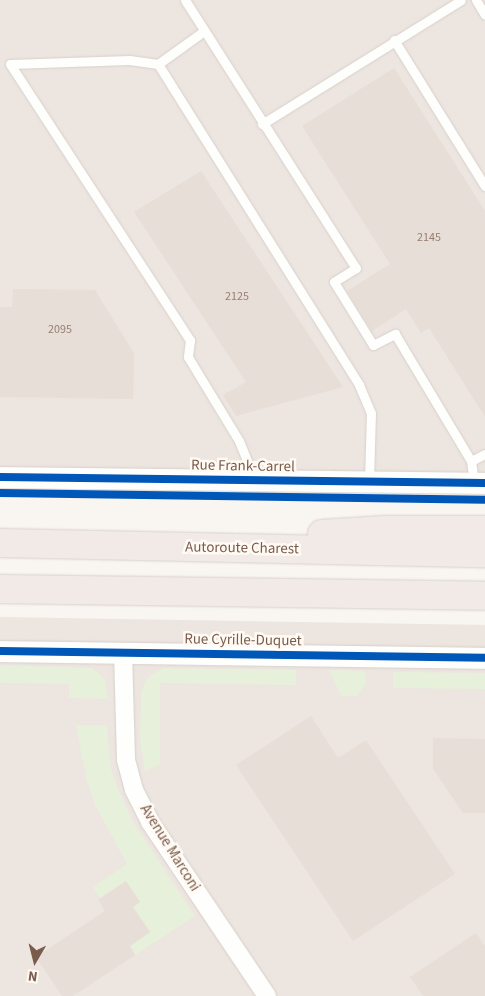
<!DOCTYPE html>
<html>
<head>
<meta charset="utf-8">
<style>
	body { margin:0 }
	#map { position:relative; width:485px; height:996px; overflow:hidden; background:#f9f5f0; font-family:"Source Sans 3",sans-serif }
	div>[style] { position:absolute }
	.industrial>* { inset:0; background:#ede5e0 }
	.green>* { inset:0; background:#e7f0db }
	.building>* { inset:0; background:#e6ded7 }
	.roads { filter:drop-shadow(0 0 1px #d7d1cb) drop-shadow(0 0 1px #d7d1cb) }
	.service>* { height:9px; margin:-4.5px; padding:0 4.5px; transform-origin:4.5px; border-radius:4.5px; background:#fefefd }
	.minor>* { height:18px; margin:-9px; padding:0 9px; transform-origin:9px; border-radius:9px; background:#fefefd }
	.tertiary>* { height:21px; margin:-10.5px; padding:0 10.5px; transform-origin:10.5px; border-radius:10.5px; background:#fefefd }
	.motorway>* { height:28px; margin:-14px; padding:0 14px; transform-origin:14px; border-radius:14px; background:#f2eae7 }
	.cycleway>* { height:8px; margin:-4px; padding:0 4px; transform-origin:4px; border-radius:4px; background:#0057b8 }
	span { translate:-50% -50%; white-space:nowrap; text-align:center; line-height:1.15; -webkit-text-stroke:5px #fffaf3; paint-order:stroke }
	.number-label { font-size:12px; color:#977e72 }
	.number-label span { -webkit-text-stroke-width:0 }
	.street-label { font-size:15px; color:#7a5c4d }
	.north { position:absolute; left:10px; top:936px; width:50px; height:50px; -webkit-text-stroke:4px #fffaf3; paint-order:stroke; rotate:188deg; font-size:14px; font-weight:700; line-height:20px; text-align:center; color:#7a5c4d }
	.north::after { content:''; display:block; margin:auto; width:18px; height:22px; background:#7a5c4d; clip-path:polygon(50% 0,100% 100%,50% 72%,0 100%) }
</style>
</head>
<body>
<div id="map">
	<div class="industrial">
		<div style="clip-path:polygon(0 0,485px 0,485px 483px,0 469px)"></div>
		<div style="clip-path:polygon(0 617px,485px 625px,485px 996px,0 996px)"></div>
	</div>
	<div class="green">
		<div style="clip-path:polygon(0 665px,92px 668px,105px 679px,108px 699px,69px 698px,69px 684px,0 683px)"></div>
		<div style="clip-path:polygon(163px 668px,296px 670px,296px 685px,160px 683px,160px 764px,145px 771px,140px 738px,141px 693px,147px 678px)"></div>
		<div style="clip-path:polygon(329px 670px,365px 671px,366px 684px,357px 696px,341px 696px)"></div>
		<div style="clip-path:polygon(393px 672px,485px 673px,485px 689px,393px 688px)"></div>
		<div style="clip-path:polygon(76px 725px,107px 725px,111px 769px,118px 789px,133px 822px,195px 916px,135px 955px,130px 946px,150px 932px,133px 907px,140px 902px,126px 881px,100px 898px,93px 887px,127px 864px,95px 805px,86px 778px)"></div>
	</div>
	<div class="building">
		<div style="clip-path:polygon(394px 68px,485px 211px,485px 417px,429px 328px,421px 333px,406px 309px,372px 331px,347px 291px,390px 264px,302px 126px)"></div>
		<div style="clip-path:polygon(201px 171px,343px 387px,236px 416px,223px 395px,246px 382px,134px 212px)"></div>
		<div style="clip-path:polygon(13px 289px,95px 290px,134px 353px,133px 399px,0 397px,0 307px,12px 307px)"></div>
		<div style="clip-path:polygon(311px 716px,338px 758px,366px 740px,455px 874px,353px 941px,236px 765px)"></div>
		<div style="clip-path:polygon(433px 738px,485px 739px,485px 813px,463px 813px,433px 769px)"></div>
		<div style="clip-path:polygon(126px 881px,140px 902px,133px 907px,150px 932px,130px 946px,135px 955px,73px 996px,62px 996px,36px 957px,105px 911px,98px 900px)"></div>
		<div style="clip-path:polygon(476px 933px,485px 946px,485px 996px,423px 996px,410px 977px)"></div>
	</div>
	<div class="roads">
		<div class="service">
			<div style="left:185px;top:0;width:318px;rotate:57.5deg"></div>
			<div style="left:356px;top:268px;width:26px;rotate:148deg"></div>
			<div style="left:334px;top:282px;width:74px;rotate:58.2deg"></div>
			<div style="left:373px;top:345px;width:25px;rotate:-27deg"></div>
			<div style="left:395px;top:334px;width:148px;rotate:59.1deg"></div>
			<div style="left:471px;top:461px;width:22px;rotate:82deg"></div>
			<div style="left:476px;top:0;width:17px;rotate:59deg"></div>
			<div style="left:204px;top:31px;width:57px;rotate:144.3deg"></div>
			<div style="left:158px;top:64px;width:29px;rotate:-172deg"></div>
			<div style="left:129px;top:60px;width:119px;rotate:178.1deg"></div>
			<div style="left:10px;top:64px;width:330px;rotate:56.9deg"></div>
			<div style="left:190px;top:340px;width:17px;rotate:97deg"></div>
			<div style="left:188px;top:357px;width:98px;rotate:58.7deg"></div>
			<div style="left:239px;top:441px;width:42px;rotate:67.7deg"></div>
			<div style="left:394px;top:40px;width:172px;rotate:58.1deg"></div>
			<div style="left:158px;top:64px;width:379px;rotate:57.9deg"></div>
			<div style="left:359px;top:385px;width:30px;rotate:67deg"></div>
			<div style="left:371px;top:413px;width:69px;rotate:91.7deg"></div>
			<div style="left:262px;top:124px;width:234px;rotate:-31.9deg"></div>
			<div style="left:471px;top:461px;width:16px;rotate:-27deg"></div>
		</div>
		<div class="minor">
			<div style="left:123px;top:652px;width:108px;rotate:88.4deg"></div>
			<div style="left:126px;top:760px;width:31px;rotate:75deg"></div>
			<div style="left:134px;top:790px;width:36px;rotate:63deg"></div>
			<div style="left:150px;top:822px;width:210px;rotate:56.1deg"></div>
		</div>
		<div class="tertiary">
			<div style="left:0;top:477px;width:485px;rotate:0.7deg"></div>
			<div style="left:0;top:651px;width:485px;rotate:0.8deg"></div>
		</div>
		<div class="motorway">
			<div style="left:322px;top:534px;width:63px;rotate:-3.6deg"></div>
			<div style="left:385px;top:530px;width:100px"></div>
			<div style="left:0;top:543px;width:485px;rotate:1.2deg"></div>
			<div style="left:0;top:589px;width:485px;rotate:0.8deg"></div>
		</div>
	</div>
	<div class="cycleway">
		<div style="left:0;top:477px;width:485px;rotate:0.7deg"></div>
		<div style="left:0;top:493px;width:485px;rotate:0.8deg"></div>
		<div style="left:0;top:651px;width:485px;rotate:0.8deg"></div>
	</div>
	<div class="number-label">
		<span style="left:429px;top:238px">2145</span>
		<span style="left:237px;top:297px">2125</span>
		<span style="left:60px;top:330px">2095</span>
	</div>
	<div class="street-label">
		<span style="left:243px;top:466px;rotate:1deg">Rue Frank-Carrel</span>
		<span style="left:242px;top:548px;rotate:1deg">Autoroute Charest</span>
		<span style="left:243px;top:640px;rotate:1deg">Rue Cyrille-Duquet</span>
		<span style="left:170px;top:848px;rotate:58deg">Avenue Marconi</span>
	</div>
	<div class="north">N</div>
</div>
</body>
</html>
